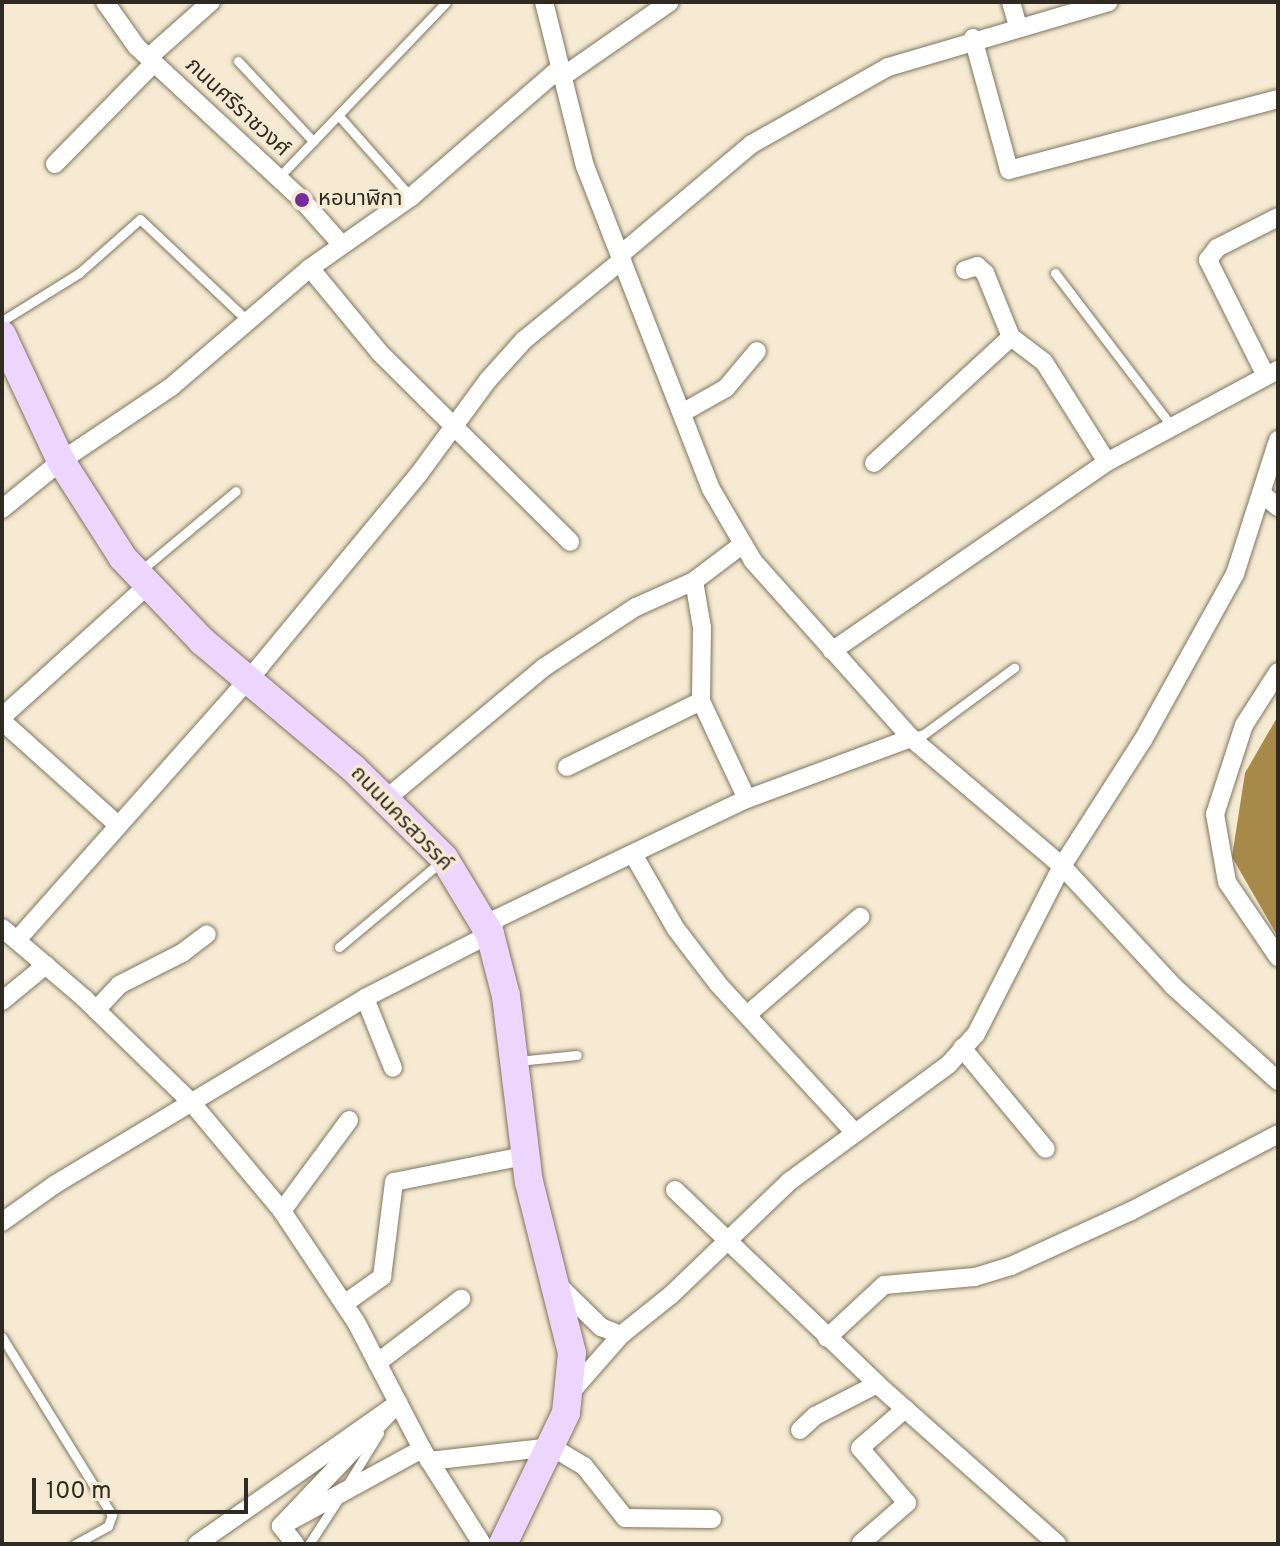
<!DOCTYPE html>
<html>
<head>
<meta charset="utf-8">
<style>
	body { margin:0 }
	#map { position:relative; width:1280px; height:1546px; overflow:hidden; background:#f6ebd2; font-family:Overpass,"Noto Sans Thai",sans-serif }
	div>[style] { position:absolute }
	.water>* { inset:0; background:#a78a49 }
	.roads { filter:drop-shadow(0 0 2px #7f755f) drop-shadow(0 0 2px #7f755f) }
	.lane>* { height:9px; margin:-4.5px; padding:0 4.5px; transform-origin:4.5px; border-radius:4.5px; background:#fff }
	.street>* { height:18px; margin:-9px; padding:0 9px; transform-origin:9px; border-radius:9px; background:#fff }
	.primary>* { height:28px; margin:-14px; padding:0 14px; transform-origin:14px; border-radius:14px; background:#ecd6fe }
	.dots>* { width:22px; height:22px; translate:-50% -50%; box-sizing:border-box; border:4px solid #f6ebd2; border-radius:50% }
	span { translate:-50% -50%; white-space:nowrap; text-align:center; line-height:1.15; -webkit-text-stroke:7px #f6ebd2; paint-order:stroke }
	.street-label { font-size:22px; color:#2f2b22 }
	.poi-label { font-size:22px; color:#2f2b22 }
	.left { translate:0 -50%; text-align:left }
	.frame { position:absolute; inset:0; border:4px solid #2f2b22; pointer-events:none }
	.scale { position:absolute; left:32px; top:1478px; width:216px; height:36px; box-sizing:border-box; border:4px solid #2f2b22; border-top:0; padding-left:10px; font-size:24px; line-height:28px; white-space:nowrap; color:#2f2b22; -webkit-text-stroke:6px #f6ebd2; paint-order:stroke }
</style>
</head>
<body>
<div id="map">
	<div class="water">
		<div style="clip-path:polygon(1278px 716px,1278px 937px,1232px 857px,1245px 773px)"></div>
	</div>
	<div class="roads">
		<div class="lane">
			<div style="left:238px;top:61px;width:110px;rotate:46.8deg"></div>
			<div style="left:339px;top:116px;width:108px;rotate:48.4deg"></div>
			<div style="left:278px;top:178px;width:243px;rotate:-46.3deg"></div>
			<div style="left:1055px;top:273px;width:195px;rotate:52.7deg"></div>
			<div style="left:2px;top:321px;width:91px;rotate:-31.9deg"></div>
			<div style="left:79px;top:273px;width:81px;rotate:-41.5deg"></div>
			<div style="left:140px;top:219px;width:149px;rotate:43.4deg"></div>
			<div style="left:139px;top:572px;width:126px;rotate:-39.9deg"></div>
			<div style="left:912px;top:737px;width:12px;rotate:-14deg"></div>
			<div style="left:924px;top:734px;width:112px;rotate:-36.3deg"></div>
			<div style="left:339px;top:947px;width:134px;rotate:-39.9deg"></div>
			<div style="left:518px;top:1061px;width:59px;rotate:-5.8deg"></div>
			<div style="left:2px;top:1337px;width:209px;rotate:58.3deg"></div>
			<div style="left:112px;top:1515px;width:12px;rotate:110deg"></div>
			<div style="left:108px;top:1526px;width:38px;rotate:151deg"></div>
			<div style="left:347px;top:1485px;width:61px;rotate:-58.4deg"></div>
			<div style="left:309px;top:1544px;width:51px;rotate:-56.9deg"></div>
		</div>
		<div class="street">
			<div style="left:105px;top:2px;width:55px;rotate:54.6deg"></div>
			<div style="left:137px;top:47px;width:225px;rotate:42.8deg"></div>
			<div style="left:302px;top:200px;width:60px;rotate:48.4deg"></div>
			<div style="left:544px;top:2px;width:169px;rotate:76deg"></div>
			<div style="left:585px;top:166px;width:347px;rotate:68.7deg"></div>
			<div style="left:711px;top:489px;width:83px;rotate:59.7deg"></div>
			<div style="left:753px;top:561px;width:237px;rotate:48.2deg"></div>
			<div style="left:911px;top:738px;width:198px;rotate:40.3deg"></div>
			<div style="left:1062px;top:866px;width:163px;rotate:47.2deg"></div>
			<div style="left:1173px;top:986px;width:142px;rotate:42.1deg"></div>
			<div style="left:1011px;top:2px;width:25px;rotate:74deg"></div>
			<div style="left:973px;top:38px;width:137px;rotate:74.7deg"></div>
			<div style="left:1009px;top:170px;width:278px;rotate:-14.8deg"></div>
			<div style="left:149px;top:57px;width:83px;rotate:-41.6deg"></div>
			<div style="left:562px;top:77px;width:131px;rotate:-34.8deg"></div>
			<div style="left:55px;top:164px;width:141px;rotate:-45.6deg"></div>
			<div style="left:620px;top:255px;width:172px;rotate:-40.1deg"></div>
			<div style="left:752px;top:144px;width:156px;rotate:-29.5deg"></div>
			<div style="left:888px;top:67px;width:230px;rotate:-16.4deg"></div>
			<div style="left:310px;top:268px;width:110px;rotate:50.5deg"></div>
			<div style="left:380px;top:353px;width:268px;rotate:44.8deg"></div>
			<div style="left:965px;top:270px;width:13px;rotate:-18deg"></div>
			<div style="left:977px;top:266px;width:11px;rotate:41deg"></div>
			<div style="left:985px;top:273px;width:69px;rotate:67.9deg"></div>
			<div style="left:1011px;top:337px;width:41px;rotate:37.1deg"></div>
			<div style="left:1044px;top:362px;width:118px;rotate:57.8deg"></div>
			<div style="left:1266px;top:376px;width:130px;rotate:-116.6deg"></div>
			<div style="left:1208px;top:260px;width:15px;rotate:-53deg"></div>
			<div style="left:1217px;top:248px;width:68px;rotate:-26.9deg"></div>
			<div style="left:682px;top:413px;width:51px;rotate:-29.6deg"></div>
			<div style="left:726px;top:388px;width:48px;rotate:-50deg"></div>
			<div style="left:874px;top:463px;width:186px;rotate:-42.6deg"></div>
			<div style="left:1262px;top:494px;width:21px;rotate:39deg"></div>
			<div style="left:2px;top:509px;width:76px;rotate:-39.1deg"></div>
			<div style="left:61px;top:461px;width:133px;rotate:-33.9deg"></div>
			<div style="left:171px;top:387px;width:183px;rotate:-40.6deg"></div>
			<div style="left:310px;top:268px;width:123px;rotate:-35.1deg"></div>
			<div style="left:411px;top:197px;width:197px;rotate:-40.9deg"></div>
			<div style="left:743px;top:544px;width:61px;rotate:142.9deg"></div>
			<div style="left:694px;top:581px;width:48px;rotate:80.3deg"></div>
			<div style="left:702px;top:628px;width:73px;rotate:90.8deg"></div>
			<div style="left:701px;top:701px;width:108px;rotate:64.9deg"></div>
			<div style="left:832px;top:651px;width:334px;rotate:-34.5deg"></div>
			<div style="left:1107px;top:462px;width:194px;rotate:-28.3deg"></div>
			<div style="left:1278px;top:672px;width:63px;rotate:122.7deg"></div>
			<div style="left:1244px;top:725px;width:94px;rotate:108deg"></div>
			<div style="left:1215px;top:814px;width:69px;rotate:80deg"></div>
			<div style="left:1227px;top:882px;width:91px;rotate:55.8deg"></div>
			<div style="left:2px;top:717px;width:195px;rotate:-42.1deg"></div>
			<div style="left:2px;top:721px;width:156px;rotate:41.9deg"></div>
			<div style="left:567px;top:767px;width:149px;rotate:-26.2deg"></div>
			<div style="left:386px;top:799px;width:204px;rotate:-39.8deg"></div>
			<div style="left:543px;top:668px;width:111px;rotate:-33.3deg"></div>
			<div style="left:636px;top:607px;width:64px;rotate:-24.1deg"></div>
			<div style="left:633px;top:854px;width:86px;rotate:60.2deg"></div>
			<div style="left:676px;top:929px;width:69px;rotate:52.6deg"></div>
			<div style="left:718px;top:984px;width:201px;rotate:47.4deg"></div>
			<div style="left:2px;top:928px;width:108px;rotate:40.5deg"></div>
			<div style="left:84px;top:998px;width:149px;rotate:44.2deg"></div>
			<div style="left:191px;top:1102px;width:142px;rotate:50.1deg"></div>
			<div style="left:282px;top:1211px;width:133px;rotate:56.3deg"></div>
			<div style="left:356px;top:1322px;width:143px;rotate:62.5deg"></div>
			<div style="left:422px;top:1449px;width:112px;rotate:57.7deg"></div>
			<div style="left:17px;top:940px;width:366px;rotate:-48.4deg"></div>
			<div style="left:260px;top:666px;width:248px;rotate:-50.4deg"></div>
			<div style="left:418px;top:475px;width:118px;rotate:-53.6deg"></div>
			<div style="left:488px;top:380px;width:54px;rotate:-48deg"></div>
			<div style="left:524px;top:340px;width:127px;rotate:-39.2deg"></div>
			<div style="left:365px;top:998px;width:75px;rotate:68.2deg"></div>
			<div style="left:2px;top:1001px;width:57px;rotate:-39.3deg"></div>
			<div style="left:96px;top:1010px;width:34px;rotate:-47deg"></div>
			<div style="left:119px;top:985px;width:71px;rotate:-26.9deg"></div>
			<div style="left:182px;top:953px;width:31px;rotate:-37deg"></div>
			<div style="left:747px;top:1015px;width:150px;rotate:-40.9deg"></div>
			<div style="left:962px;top:1048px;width:131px;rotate:50.3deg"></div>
			<div style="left:675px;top:1190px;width:280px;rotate:43.8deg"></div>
			<div style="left:877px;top:1384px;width:241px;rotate:41.6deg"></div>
			<div style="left:282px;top:1211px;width:113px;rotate:-53.6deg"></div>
			<div style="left:2px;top:1222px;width:64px;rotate:-35.4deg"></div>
			<div style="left:54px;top:1185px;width:363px;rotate:-31deg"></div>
			<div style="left:365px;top:998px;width:140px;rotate:-27.1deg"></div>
			<div style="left:490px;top:934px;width:16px;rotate:-68deg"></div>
			<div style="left:496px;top:919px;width:278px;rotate:-25.6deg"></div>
			<div style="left:747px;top:799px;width:175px;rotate:-20.4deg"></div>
			<div style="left:559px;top:1286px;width:59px;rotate:44.3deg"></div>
			<div style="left:601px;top:1327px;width:22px;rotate:22deg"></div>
			<div style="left:344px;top:1304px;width:47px;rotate:-35.4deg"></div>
			<div style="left:382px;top:1277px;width:96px;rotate:-82.8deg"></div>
			<div style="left:394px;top:1182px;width:133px;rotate:-11.3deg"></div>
			<div style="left:827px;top:1338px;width:78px;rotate:-42.9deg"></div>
			<div style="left:884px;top:1285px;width:91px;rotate:-5deg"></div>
			<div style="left:975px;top:1277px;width:38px;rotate:-17deg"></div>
			<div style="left:1011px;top:1266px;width:132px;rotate:-24.6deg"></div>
			<div style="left:1131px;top:1211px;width:166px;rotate:-27.6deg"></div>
			<div style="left:377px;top:1363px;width:106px;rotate:-37.3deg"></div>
			<div style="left:571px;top:1392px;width:76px;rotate:-48.7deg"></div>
			<div style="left:621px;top:1335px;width:64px;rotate:-38.7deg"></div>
			<div style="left:671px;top:1295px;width:165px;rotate:-43.8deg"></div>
			<div style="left:790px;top:1181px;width:197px;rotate:-36.3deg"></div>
			<div style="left:949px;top:1064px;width:40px;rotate:-48deg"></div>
			<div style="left:976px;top:1034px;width:189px;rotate:-62.9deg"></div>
			<div style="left:1062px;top:866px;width:150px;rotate:-57.3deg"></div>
			<div style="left:1143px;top:740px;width:190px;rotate:-61deg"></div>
			<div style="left:1235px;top:574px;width:141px;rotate:-72.2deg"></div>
			<div style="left:800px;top:1430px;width:21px;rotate:-43deg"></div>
			<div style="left:815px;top:1416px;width:70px;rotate:-27.3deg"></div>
			<div style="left:429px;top:1461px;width:124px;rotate:-6.5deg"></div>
			<div style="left:552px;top:1447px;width:37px;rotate:31deg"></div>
			<div style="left:584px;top:1466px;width:66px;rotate:51.7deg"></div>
			<div style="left:625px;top:1518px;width:87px;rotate:0.7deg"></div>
			<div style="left:281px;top:1526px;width:23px;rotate:52deg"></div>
			<div style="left:861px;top:1543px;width:61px;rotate:-41deg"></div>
			<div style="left:907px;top:1503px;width:72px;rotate:-130.5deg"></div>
			<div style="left:860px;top:1448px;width:60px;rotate:-40.9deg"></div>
			<div style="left:197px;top:1544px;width:246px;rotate:-35deg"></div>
			<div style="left:398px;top:1403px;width:170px;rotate:133.6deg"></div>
			<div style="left:281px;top:1526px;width:161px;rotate:-28.6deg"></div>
		</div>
		<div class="primary">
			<div style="left:2px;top:335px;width:139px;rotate:64.9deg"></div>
			<div style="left:61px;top:461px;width:115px;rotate:57.4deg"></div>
			<div style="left:123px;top:558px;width:115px;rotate:46.4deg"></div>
			<div style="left:202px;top:641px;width:197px;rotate:40.1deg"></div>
			<div style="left:353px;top:768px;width:128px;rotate:44.7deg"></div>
			<div style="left:444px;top:858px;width:89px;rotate:58.8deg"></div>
			<div style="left:490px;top:934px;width:64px;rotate:75.5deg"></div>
			<div style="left:506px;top:996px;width:187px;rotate:83deg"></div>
			<div style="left:529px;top:1182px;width:176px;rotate:75.9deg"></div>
			<div style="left:572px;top:1353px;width:60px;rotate:95.7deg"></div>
			<div style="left:566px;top:1413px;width:145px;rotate:115.7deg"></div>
		</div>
	</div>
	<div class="dots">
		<div style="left:302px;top:200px;background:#752c9f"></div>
	</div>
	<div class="street-label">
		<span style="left:237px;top:108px;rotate:43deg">ภนนศรีราชวงศ์</span>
		<span style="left:401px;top:819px;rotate:46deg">ถนนนครสวรรค์</span>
	</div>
	<div class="poi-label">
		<span class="left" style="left:318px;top:200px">หอนาฬิกา</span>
	</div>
	<div class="frame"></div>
	<div class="scale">100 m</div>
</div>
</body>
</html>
